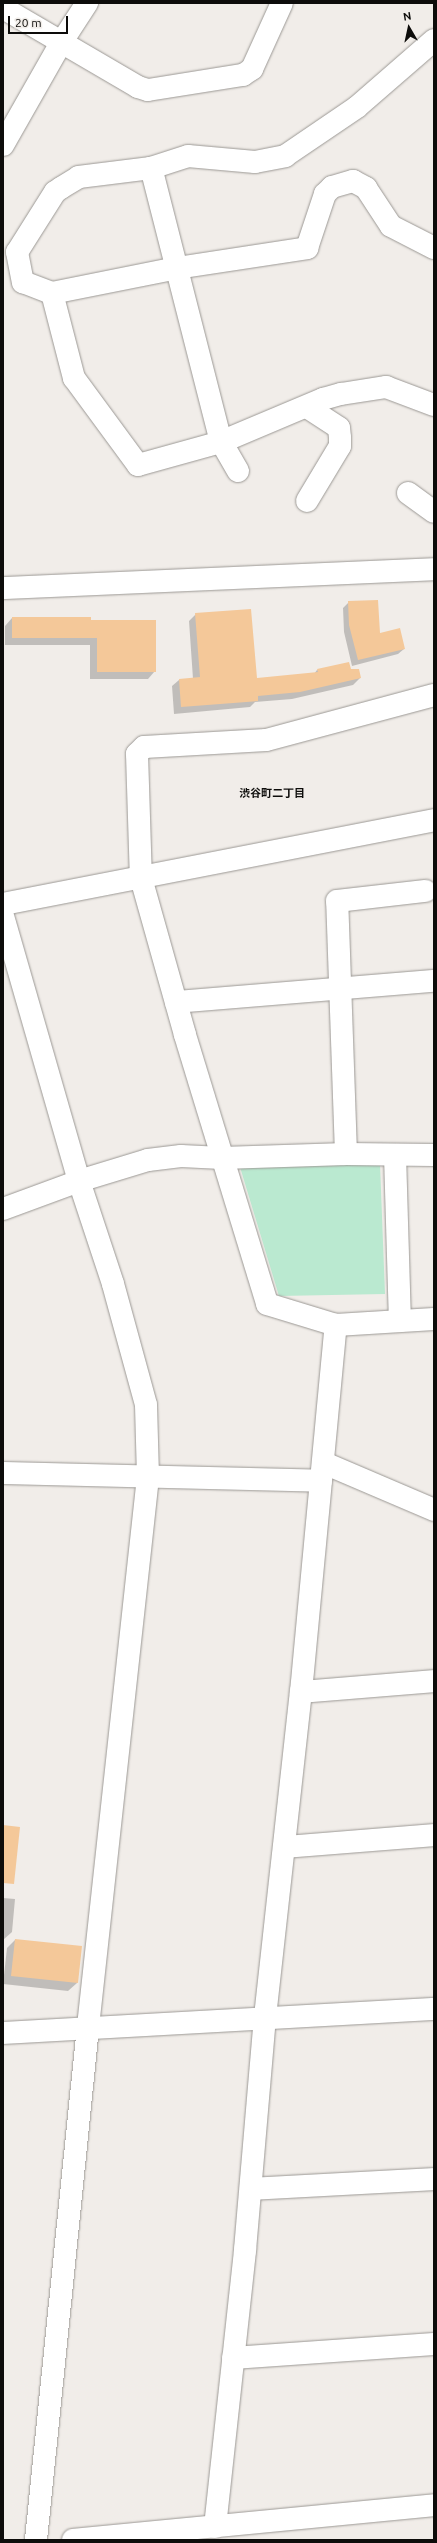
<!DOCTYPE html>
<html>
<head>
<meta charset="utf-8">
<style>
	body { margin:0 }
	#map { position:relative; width:437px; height:2543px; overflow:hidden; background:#f1ede9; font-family:Ubuntu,"Noto Sans JP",sans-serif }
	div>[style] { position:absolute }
	.green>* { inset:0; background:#bae9d0 }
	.shadow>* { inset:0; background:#0003 }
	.building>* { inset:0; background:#f4c899 }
	.roads { filter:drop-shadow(0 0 1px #9b9894) drop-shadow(0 0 1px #9b9894) }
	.minor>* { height:22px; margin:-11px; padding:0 11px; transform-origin:11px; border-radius:11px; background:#fff }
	span { translate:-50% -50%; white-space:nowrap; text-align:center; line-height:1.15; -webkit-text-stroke:3px #f1ede9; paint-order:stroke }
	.neighbourhood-label { font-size:11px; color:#0d0c0a; font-weight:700 }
	.frame { position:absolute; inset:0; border:4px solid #0d0c0a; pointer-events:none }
	.north { position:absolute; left:389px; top:8px; width:40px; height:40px; -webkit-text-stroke:3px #f1ede9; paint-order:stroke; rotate:351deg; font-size:11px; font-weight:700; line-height:16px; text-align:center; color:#0d0c0a }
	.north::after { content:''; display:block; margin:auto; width:14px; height:18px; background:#0d0c0a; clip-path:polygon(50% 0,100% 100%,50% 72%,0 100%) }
	.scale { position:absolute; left:8px; top:16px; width:60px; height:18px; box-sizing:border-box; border:2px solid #0d0c0a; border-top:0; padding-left:5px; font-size:12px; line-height:14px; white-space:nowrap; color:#0d0c0a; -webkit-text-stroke:3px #f1ede9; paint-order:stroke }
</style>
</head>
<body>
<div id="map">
	<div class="green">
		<div style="clip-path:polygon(380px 1164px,385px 1294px,279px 1296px,240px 1167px)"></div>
	</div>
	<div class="shadow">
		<div style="clip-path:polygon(349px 602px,379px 634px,404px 649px,398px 654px,352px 666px,344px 632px,343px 608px)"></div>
		<div style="clip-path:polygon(196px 614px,256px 679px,314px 674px,317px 670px,360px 678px,353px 685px,292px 699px,255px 702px,250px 707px,174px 714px,172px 686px,179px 680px,193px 679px,189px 621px)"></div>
		<div style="clip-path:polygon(12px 618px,90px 621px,155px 671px,148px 679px,90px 679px,90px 645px,5px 645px,5px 626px)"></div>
		<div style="clip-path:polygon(3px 1898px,15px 1899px,12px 1932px,3px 1940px)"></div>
		<div style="clip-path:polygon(15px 1940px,81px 1947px,77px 1983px,68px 1991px,3px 1984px,7px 1948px)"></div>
	</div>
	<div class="building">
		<div style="clip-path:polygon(378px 600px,380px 633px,400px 628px,405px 649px,358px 660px,349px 625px,348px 601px)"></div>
		<div style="clip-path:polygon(251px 609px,257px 678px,318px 672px,317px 669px,349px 662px,351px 669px,359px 669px,361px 678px,300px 692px,258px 696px,258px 701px,181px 707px,179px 679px,200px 677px,195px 613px)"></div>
		<div style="clip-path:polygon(12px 617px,91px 617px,91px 620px,156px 620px,156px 672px,97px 672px,97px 638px,12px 638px)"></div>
		<div style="clip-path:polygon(3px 1825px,20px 1827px,14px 1884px,3px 1883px)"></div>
		<div style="clip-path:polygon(15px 1939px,82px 1946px,78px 1983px,11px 1976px)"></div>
	</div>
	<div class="roads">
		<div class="minor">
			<div style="left:3px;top:8px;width:156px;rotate:30.3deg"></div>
			<div style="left:138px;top:87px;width:10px;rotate:17deg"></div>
			<div style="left:148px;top:90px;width:96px;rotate:-9deg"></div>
			<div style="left:243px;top:75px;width:11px;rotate:-34deg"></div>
			<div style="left:252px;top:69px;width:72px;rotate:-65.6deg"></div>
			<div style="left:3px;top:145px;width:117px;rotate:-60.4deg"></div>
			<div style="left:61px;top:43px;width:48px;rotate:-57deg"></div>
			<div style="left:151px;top:168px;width:73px;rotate:172.9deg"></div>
			<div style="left:79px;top:177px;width:21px;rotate:149deg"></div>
			<div style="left:61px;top:188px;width:7px;rotate:146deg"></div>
			<div style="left:55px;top:192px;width:71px;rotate:122.3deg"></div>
			<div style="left:17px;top:252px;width:31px;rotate:79deg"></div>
			<div style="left:23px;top:282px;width:31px;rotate:21deg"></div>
			<div style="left:52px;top:293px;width:88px;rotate:75.5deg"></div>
			<div style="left:74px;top:378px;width:108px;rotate:53.7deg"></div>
			<div style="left:138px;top:465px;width:86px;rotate:-15.5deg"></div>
			<div style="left:221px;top:442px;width:111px;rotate:-22.9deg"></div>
			<div style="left:323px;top:399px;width:19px;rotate:-16deg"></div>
			<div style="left:341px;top:394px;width:46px;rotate:-8.8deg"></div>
			<div style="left:386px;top:387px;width:51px;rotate:20.6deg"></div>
			<div style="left:52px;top:293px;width:127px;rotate:-11.3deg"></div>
			<div style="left:177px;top:268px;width:132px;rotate:-8.7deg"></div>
			<div style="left:307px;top:248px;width:57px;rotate:-71.6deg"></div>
			<div style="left:325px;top:194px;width:10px;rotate:-45deg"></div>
			<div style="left:332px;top:187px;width:22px;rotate:-16deg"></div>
			<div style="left:353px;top:181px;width:15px;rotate:28deg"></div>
			<div style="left:366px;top:188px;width:45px;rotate:56.7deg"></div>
			<div style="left:391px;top:226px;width:48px;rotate:27.1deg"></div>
			<div style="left:307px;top:407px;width:38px;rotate:33deg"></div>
			<div style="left:339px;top:428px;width:10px;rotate:84deg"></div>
			<div style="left:340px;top:438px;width:8px;rotate:90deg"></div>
			<div style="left:340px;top:446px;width:64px;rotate:121deg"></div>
			<div style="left:238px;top:471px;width:34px;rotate:-120deg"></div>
			<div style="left:221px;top:442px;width:283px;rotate:-104.3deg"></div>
			<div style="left:151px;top:168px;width:39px;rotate:-18deg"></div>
			<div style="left:188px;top:156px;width:67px;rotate:5.1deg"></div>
			<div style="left:255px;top:162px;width:31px;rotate:-11deg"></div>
			<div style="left:285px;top:156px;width:87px;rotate:-34.2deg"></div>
			<div style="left:357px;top:107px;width:102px;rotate:-41deg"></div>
			<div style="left:408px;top:493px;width:32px;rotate:36deg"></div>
			<div style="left:3px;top:588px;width:431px;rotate:-2.5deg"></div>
			<div style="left:434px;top:695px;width:174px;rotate:165deg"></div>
			<div style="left:266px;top:740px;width:122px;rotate:176.7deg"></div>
			<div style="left:144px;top:747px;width:10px;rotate:135deg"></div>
			<div style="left:137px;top:754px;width:124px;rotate:88.2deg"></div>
			<div style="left:141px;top:878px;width:163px;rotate:74.3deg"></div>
			<div style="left:185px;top:1035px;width:281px;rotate:73deg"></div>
			<div style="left:267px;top:1304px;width:72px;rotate:16.9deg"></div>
			<div style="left:336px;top:1325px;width:98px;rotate:-3.5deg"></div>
			<div style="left:3px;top:904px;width:439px;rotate:-11deg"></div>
			<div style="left:3px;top:916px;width:276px;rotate:74deg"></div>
			<div style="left:79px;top:1181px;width:108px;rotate:71.7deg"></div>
			<div style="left:113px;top:1284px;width:125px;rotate:74.7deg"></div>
			<div style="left:146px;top:1405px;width:72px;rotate:88.4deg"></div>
			<div style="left:148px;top:1477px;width:553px;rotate:96.23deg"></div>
			<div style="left:88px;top:2027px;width:516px;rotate:95.79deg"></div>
			<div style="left:176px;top:1002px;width:259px;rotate:-4.7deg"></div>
			<div style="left:346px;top:1154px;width:253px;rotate:-92deg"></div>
			<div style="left:337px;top:901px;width:89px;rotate:-6.5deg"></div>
			<div style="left:395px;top:1155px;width:166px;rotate:88.3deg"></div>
			<div style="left:3px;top:1209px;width:81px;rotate:-20.2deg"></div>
			<div style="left:79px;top:1181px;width:72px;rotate:-16.9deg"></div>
			<div style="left:148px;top:1160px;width:33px;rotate:-7deg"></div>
			<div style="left:181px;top:1156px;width:41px;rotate:2.8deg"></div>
			<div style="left:222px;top:1158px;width:124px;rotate:-1.8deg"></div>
			<div style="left:346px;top:1154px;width:88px;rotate:0.7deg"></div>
			<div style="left:324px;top:1463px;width:120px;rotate:23.1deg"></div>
			<div style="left:3px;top:1473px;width:318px;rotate:1.4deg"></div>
			<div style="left:301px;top:1692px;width:133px;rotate:-4.7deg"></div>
			<div style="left:285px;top:1847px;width:149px;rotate:-4.6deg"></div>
			<div style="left:3px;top:2033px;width:432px;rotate:-3.2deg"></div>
			<div style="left:251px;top:2189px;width:183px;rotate:-3.1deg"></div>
			<div style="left:233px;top:2358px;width:201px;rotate:-4deg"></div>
			<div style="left:215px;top:2527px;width:279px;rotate:-83.8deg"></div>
			<div style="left:245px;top:2250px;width:234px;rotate:-85.1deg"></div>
			<div style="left:265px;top:2017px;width:327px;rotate:-83.7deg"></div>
			<div style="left:301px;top:1692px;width:369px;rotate:-84.6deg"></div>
			<div style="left:73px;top:2540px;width:363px;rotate:-5.5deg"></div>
		</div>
	</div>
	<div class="neighbourhood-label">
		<span style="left:272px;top:793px">渋谷町二丁目</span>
	</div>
	<div class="frame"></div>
	<div class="north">N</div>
	<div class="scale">20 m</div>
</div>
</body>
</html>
